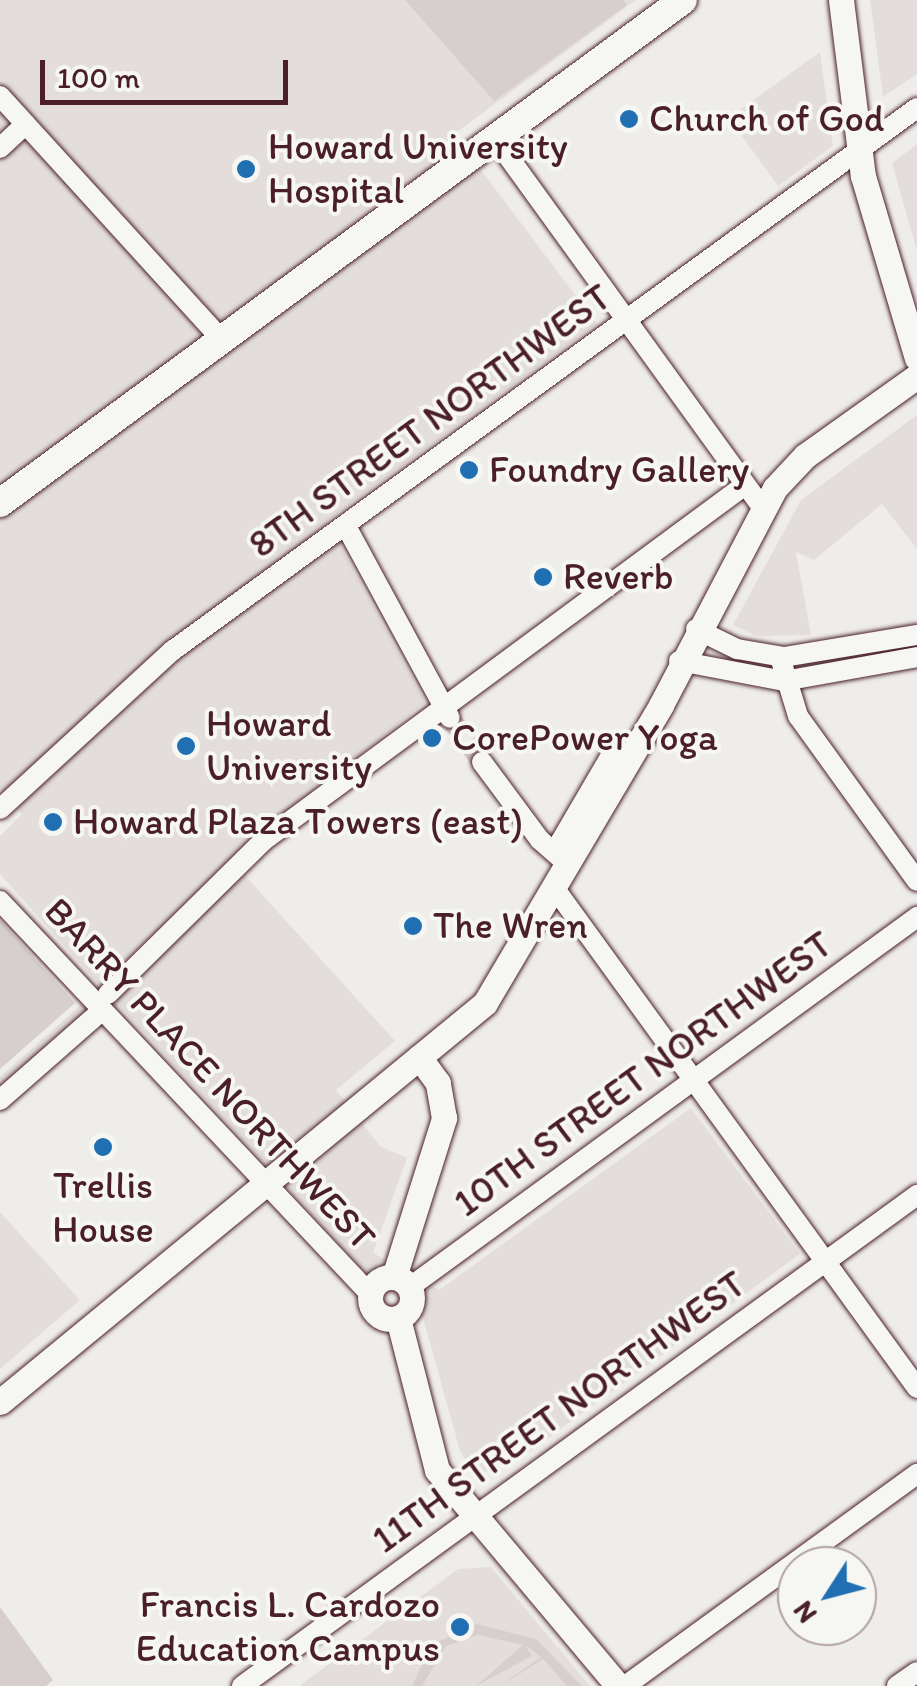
<!DOCTYPE html>
<html>
<head>
<meta charset="utf-8">
<style>
	body { margin:0 }
	#map { position:relative; width:917px; height:1686px; overflow:hidden; background:#efedea; font-family:Itim,sans-serif }
	div>[style] { position:absolute }
	.built>* { inset:0; background:#e3dedc }
	.green>* { inset:0; background:#d7cfce }
	.minor-tunnel>* { height:20px; margin-top:-10px; transform-origin:0; background:repeating-linear-gradient(90deg,#cec4c4 0 20px,transparent 0 30px) }
	.roads { filter:drop-shadow(0 0 2px #4a1f2b) drop-shadow(0 0 2px #4a1f2b) }
	.minor>* { height:20px; margin:-10px; padding:0 10px; transform-origin:10px; border-radius:10px; background:#f6f6f2 }
	.major>* { height:25px; margin:-12.5px; padding:0 12.5px; transform-origin:12.5px; border-radius:12.5px; background:#f6f6f2 }
	.major>.ring { margin:-12.5px; padding:0; box-sizing:content-box; background:none; border:25px solid #f6f6f2; border-radius:50% }
	.highway>* { height:28px; margin:-14px; padding:0 14px; transform-origin:14px; border-radius:14px; background:#f6f6f2 }
	.dots>* { width:28px; height:28px; translate:-50% -50%; box-sizing:border-box; border:5px solid #f6f6f2; border-radius:50% }
	span { translate:-50% -50%; white-space:nowrap; text-align:center; line-height:1.15; -webkit-text-stroke:8px #f6f6f2; paint-order:stroke }
	.poi-label { font-size:38px; color:#4a1f2b }
	.left { translate:0 -50%; text-align:left }
	.right { translate:-100% -50%; text-align:right }
	.street-label { font-size:38px; color:#4a1f2b }
	.north { position:absolute; left:777px; top:1546px; width:100px; height:100px; box-sizing:border-box; background:#f6f6f2; border:2px solid #b1a0a2; border-radius:50%; rotate:234deg; font-size:28px; font-weight:700; line-height:40px; text-align:center; color:#4a1f2b }
	.north::after { content:''; display:block; margin:auto; width:35px; height:45px; background:#1f6fb2; clip-path:polygon(50% 0,100% 100%,50% 72%,0 100%) }
	.scale { position:absolute; left:40px; top:60px; width:248px; height:45px; box-sizing:border-box; border:5px solid #4a1f2b; border-top:0; padding-left:12px; font-size:30px; line-height:35px; white-space:nowrap; color:#4a1f2b; -webkit-text-stroke:8px #f6f6f2; paint-order:stroke }
</style>
</head>
<body>
<div id="map">
	<div class="built">
		<div style="clip-path:polygon(0 0,636px 0,454px 134px,597px 324px,327px 521px,425px 702px,231px 860px,395px 1041px,336px 1090px,381px 1147px,407px 1158px,373px 1253px,439px 1290px,691px 1108px,800px 1254px,521px 1458px,485px 1472px,470px 1467px,460px 1451px,423px 1318px,364px 1271px,119px 1006px,0 1110px,0 1077px,101px 987px,0 874px,0 836px,22px 814px,0 789px)"></div>
		<div style="clip-path:polygon(870px 0,917px 0,917px 74px,883px 97px)"></div>
		<div style="clip-path:polygon(820px 52px,833px 146px,778px 186px,729px 118px)"></div>
		<div style="clip-path:polygon(917px 144px,917px 251px,892px 163px)"></div>
		<div style="clip-path:polygon(917px 415px,917px 549px,882px 504px,814px 560px,796px 552px,811px 635px,756px 636px,733px 625px,801px 500px)"></div>
		<div style="clip-path:polygon(0 1212px,80px 1300px,0 1369px)"></div>
		<div style="clip-path:polygon(491px 1567px,590px 1686px,299px 1686px,458px 1569px)"></div>
	</div>
	<div class="green">
		<div style="clip-path:polygon(405px 0,623px 0,627px 5px,494px 101px)"></div>
		<div style="clip-path:polygon(0 920px,75px 1003px,0 1069px)"></div>
		<div style="clip-path:polygon(0 1607px,53px 1680px,46px 1686px,0 1686px)"></div>
		<div style="clip-path:polygon(477px 1624px,536px 1639px,582px 1686px,567px 1686px,543px 1659px,500px 1686px,541px 1657px,526px 1646px,532px 1656px,476px 1686px,523px 1645px,478px 1635px,446px 1646px,422px 1686px,412px 1686px,431px 1645px)"></div>
	</div>
	<div class="minor-tunnel">
		<div style="left:450px;top:718px;width:54px;rotate:54deg"></div>
	</div>
	<div class="roads">
		<div class="minor">
			<div style="left:0;top:96px;width:326px;rotate:47.7deg"></div>
			<div style="left:494px;top:137px;width:459px;rotate:54.1deg"></div>
			<div style="left:0;top:148px;width:35px;rotate:-43deg"></div>
			<div style="left:346px;top:526px;width:218px;rotate:61.6deg"></div>
			<div style="left:696px;top:629px;width:46px;rotate:26deg"></div>
			<div style="left:737px;top:649px;width:48px;rotate:9.7deg"></div>
			<div style="left:784px;top:657px;width:135px;rotate:-9.4deg"></div>
			<div style="left:780px;top:657px;width:62px;rotate:73deg"></div>
			<div style="left:798px;top:716px;width:203px;rotate:54.2deg"></div>
			<div style="left:679px;top:661px;width:107px;rotate:10.8deg"></div>
			<div style="left:784px;top:681px;width:135px;rotate:-10.2deg"></div>
			<div style="left:482px;top:762px;width:97px;rotate:53.4deg"></div>
			<div style="left:540px;top:840px;width:33px;rotate:41deg"></div>
			<div style="left:0;top:809px;width:234px;rotate:-42.6deg"></div>
			<div style="left:172px;top:651px;width:922px;rotate:-36.09deg"></div>
			<div style="left:553px;top:886px;width:620px;rotate:54.05deg"></div>
			<div style="left:0;top:901px;width:540px;rotate:46.73deg"></div>
			<div style="left:108px;top:994px;width:218px;rotate:-44.6deg"></div>
			<div style="left:263px;top:841px;width:599px;rotate:-36.45deg"></div>
			<div style="left:0;top:1100px;width:133px;rotate:-41.3deg"></div>
			<div style="left:410px;top:1287px;width:628px;rotate:-36.12deg"></div>
			<div style="left:242px;top:1686px;width:835px;rotate:-36.03deg"></div>
			<div style="left:625px;top:1686px;width:361px;rotate:-36deg"></div>
			<div style="left:897px;top:1686px;width:24px;rotate:-35deg"></div>
		</div>
		<div class="major">
			<div style="left:841px;top:0;width:177px;rotate:82.9deg"></div>
			<div style="left:863px;top:176px;width:190px;rotate:73.5deg"></div>
			<div style="left:565px;top:862px;width:21px;rotate:-95deg"></div>
			<div style="left:563px;top:841px;width:95px;rotate:-59.7deg"></div>
			<div class="ring" style="left:370px;top:1277px;width:17px;height:17px"></div>
			<div style="left:394px;top:1277px;width:167px;rotate:-72.5deg"></div>
			<div style="left:444px;top:1118px;width:36px;rotate:-100deg"></div>
			<div style="left:438px;top:1083px;width:32px;rotate:-126deg"></div>
			<div style="left:398px;top:1318px;width:157px;rotate:75.6deg"></div>
			<div style="left:437px;top:1470px;width:282px;rotate:50deg"></div>
			<div style="left:0;top:1402px;width:628px;rotate:-39.44deg"></div>
			<div style="left:485px;top:1003px;width:346px;rotate:-59.4deg"></div>
			<div style="left:661px;top:705px;width:245px;rotate:-62.3deg"></div>
			<div style="left:775px;top:488px;width:44px;rotate:-46.8deg"></div>
			<div style="left:805px;top:456px;width:138px;rotate:-35.5deg"></div>
		</div>
		<div class="highway">
			<div style="left:0;top:503px;width:848px;rotate:-36.37deg"></div>
		</div>
	</div>
	<div class="dots">
		<div style="left:629px;top:119px;background:#1f6fb2"></div>
		<div style="left:246px;top:169px;background:#1f6fb2"></div>
		<div style="left:469px;top:470px;background:#1f6fb2"></div>
		<div style="left:543px;top:577px;background:#1f6fb2"></div>
		<div style="left:432px;top:738px;background:#1f6fb2"></div>
		<div style="left:186px;top:746px;background:#1f6fb2"></div>
		<div style="left:53px;top:822px;background:#1f6fb2"></div>
		<div style="left:413px;top:926px;background:#1f6fb2"></div>
		<div style="left:103px;top:1147px;background:#1f6fb2"></div>
		<div style="left:460px;top:1627px;background:#1f6fb2"></div>
	</div>
	<div class="poi-label">
		<span class="left" style="left:649px;top:119px">Church of God</span>
		<span class="left" style="left:268px;top:169px">Howard University<br>Hospital</span>
		<span class="left" style="left:489px;top:470px">Foundry Gallery</span>
		<span class="left" style="left:563px;top:577px">Reverb</span>
		<span class="left" style="left:206px;top:746px">Howard<br>University</span>
		<span class="left" style="left:452px;top:738px">CorePower Yoga</span>
		<span class="left" style="left:73px;top:822px">Howard Plaza Towers (east)</span>
		<span class="left" style="left:433px;top:926px">The Wren</span>
		<span style="left:103px;top:1208px">Trellis<br>House</span>
		<span class="right" style="left:440px;top:1627px">Francis L. Cardozo<br>Education Campus</span>
	</div>
	<div class="street-label">
		<span style="left:430px;top:421px;rotate:-36deg">8TH STREET NORTHWEST</span>
		<span style="left:210px;top:1074px;rotate:47deg">BARRY PLACE NORTHWEST</span>
		<span style="left:643px;top:1074px;rotate:-36deg">10TH STREET NORTHWEST</span>
		<span style="left:559px;top:1412px;rotate:-36deg">11TH STREET NORTHWEST</span>
	</div>
	<div class="north">N</div>
	<div class="scale">100 m</div>
</div>
</body>
</html>
